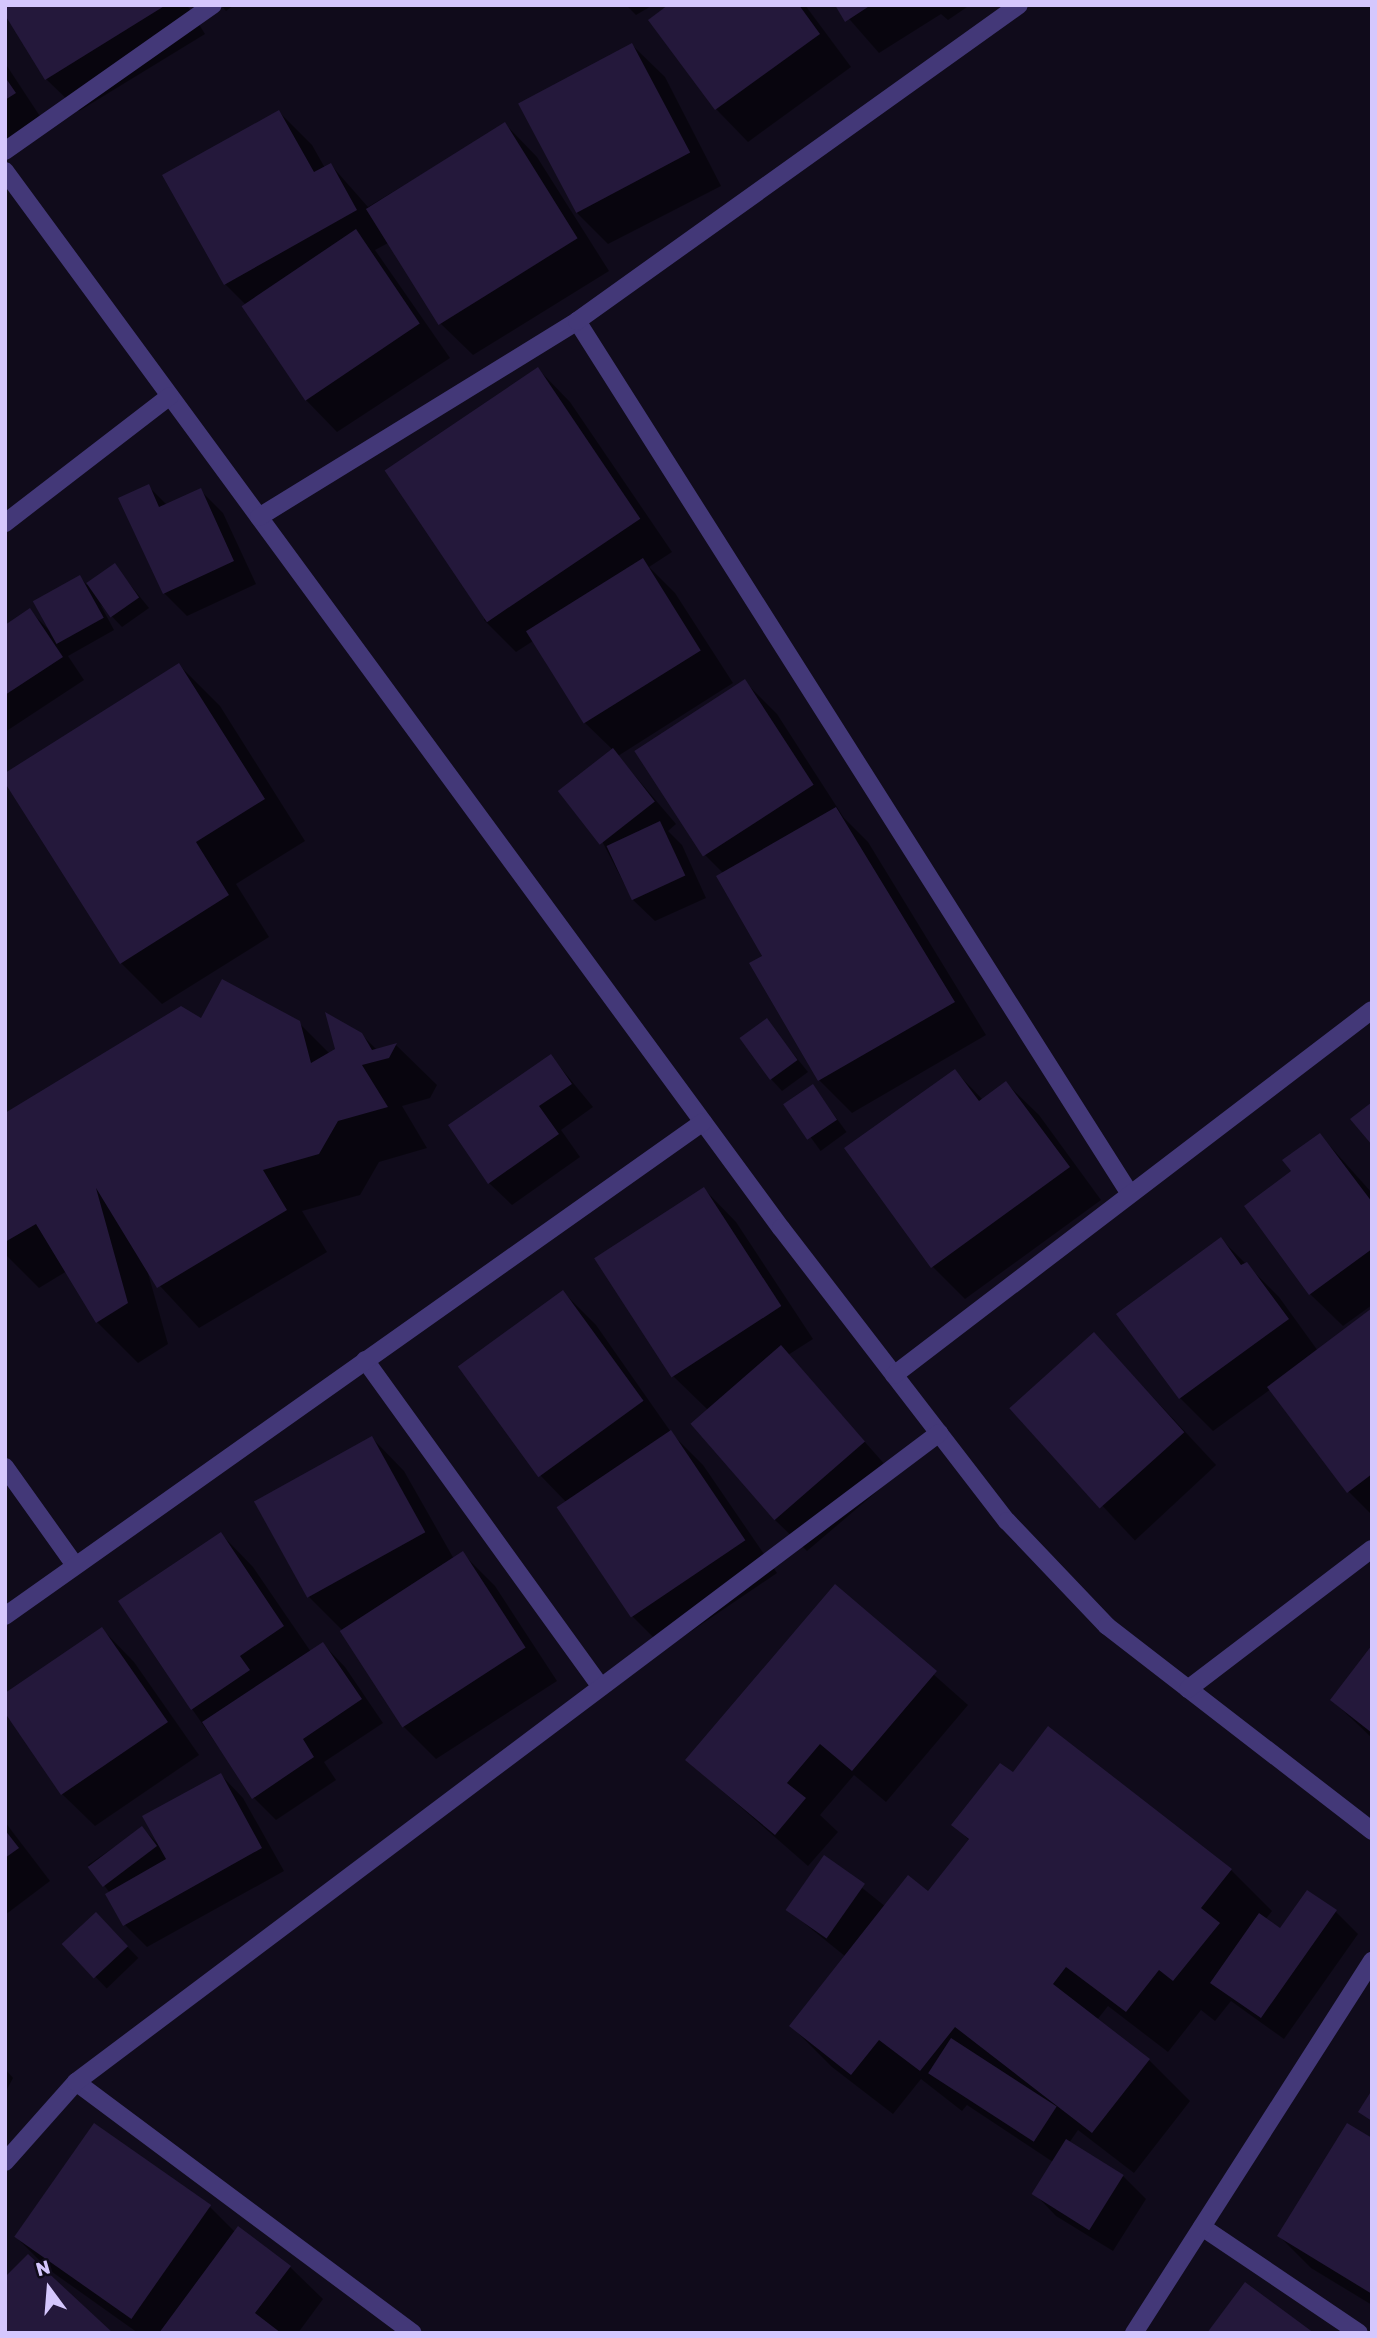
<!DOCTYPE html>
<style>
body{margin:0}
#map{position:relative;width:1377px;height:2338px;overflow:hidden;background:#100b1b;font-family:Rubik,sans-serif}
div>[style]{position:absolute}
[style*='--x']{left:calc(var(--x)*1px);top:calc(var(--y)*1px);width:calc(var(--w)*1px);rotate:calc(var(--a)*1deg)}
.shadow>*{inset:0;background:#0007;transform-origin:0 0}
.building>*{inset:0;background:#24183b;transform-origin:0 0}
.minor>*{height:18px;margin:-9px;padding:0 9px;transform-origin:9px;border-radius:9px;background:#433878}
span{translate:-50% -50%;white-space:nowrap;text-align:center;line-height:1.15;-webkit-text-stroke:5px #100b1b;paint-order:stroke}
.frame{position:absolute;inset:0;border:7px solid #d5c7fd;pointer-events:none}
.north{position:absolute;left:14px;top:2254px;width:70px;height:70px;-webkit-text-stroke:5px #100b1b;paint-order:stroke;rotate:344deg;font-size:19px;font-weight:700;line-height:28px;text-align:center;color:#d5c7fd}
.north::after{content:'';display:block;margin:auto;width:24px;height:32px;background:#d5c7fd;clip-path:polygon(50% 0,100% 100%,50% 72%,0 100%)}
</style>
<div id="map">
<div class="shadow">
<div style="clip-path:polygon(5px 5px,187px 5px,205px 34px,79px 111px,46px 79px)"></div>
<div style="clip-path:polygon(221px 5px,234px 5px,226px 11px)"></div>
<div style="clip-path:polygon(626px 5px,653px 5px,636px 15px)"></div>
<div style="clip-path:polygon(671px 5px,805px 5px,851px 67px,748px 142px,716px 109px)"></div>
<div style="clip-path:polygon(837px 5px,970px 5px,948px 20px,941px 14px,879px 53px)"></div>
<div style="clip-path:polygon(632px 45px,665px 77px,721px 186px,608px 244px,576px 212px)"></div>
<div style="clip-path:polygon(5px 63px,47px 127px,5px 154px)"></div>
<div style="clip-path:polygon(279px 112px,312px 145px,325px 168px,331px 165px,368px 207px,505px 124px,537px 157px,609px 271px,473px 355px,440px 323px,390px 242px,375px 250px,450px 358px,337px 432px,305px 399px,245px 304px,225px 284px)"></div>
<div style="clip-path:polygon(538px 369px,570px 402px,672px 552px,649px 567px,675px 593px,733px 683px,618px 756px,676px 824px,668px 831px,682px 845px,706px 898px,655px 921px,632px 899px,603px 843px,613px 750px,585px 723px,533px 641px,516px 652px,484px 620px)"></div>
<div style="clip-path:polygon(148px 486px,167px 505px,200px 490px,223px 513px,256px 584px,187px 616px,164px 593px)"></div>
<div style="clip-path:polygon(115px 566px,149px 608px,122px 627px,100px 604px,114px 630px,68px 656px,84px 680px,5px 732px,5px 627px,30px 611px,51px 632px,80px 577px,87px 585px)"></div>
<div style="clip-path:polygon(179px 665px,220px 706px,305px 841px,236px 884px,269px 937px,162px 1004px,121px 963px)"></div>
<div style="clip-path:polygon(745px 682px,777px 714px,844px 818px,868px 842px,986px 1035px,852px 1113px,819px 1080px,724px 874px,704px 854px)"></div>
<div style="clip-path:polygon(201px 1020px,299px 1023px,330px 1054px,361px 1034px,377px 1050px,396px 1045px,437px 1085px,430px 1098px,402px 1106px,427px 1148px,379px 1162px,360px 1195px,302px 1211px,327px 1252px,199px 1328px,148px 1273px,168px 1344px,138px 1363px,97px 1322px,67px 1271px,39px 1288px,5px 1254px,5px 1115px)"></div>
<div style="clip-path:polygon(766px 1020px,808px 1072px,782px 1091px,771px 1079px)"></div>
<div style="clip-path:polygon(551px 1056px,593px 1107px,561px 1130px,580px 1157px,512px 1205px,489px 1183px)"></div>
<div style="clip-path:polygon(955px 1071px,983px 1100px,1006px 1083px,1039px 1115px,1101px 1200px,965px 1299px,932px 1266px)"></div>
<div style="left:813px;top:1086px;width:57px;height:32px;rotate:54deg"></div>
<div style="clip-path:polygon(1320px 1135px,1372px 1193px,1372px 1305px,1343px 1326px,1310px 1294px,1294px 1172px)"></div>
<div style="clip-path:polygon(704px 1189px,736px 1222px,813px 1339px,788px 1355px,895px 1476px,807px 1551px,774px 1519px,708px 1410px,673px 1376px)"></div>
<div style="clip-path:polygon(1221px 1239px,1279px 1297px,1318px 1351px,1372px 1310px,1372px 1515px,1349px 1492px,1271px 1389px,1213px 1431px,1180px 1398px)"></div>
<div style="clip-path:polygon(563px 1292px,596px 1325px,673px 1435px,703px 1465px,777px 1573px,665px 1649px,633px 1617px,567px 1503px,540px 1475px)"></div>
<div style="left:1094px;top:1334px;width:179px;height:111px;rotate:47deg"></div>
<div style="clip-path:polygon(372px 1438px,404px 1471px,454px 1559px,462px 1553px,495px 1586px,557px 1681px,436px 1759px,403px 1726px,342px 1630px,309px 1597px,256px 1502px)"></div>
<div style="clip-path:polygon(221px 1534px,253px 1567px,311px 1652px,323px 1644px,345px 1667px,383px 1723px,324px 1762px,336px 1780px,276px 1820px,254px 1798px,192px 1709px)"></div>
<div style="clip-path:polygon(835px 1587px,968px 1705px,886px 1802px,854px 1775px,820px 1815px,838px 1832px,808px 1866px,687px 1760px)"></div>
<div style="clip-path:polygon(102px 1629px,134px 1662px,199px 1755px,95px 1826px,62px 1794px)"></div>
<div style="clip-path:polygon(1372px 1648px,1372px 1738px,1332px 1700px)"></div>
<div style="clip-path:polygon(1049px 1728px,1231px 1870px,1272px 1911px,1265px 1920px,1280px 1930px,1336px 1912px,1358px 1934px,1284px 2039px,1231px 2001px,1215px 2021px,1201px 2010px,1168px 2052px,1108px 2006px,1097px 2020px,1149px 2060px,1190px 2101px,1134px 2173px,1078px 2130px,1069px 2143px,1123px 2176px,1146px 2199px,1113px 2251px,1056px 2216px,1034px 2193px,1053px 2162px,967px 2105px,962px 2111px,921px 2079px,893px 2114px,832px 2067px,791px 2026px,846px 1957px,788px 1910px,825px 1858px,886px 1907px,928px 1893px,970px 1841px,954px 1825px,1013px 1774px)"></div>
<div style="clip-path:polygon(221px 1775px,243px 1798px,284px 1871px,147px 1947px,125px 1925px,110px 1893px,88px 1865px,142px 1828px,159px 1845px)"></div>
<div style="clip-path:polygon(5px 1822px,50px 1881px,5px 1915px)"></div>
<div style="left:96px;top:1914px;width:61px;height:44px;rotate:46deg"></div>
<div style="clip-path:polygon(5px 2069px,13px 2078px,5px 2093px)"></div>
<div style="clip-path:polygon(1372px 2140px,1372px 2305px,1311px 2268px,1279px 2236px)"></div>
<div style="clip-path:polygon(210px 2207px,236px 2233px,290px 2267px,323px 2299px,298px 2333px,138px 2333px,48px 2269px,15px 2236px)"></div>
</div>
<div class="building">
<div style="clip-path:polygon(5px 5px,166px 5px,45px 80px,5px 15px)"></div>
<div style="clip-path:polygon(668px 5px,799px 5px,820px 34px,715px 110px,648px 20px)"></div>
<div style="clip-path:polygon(835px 5px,871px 5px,845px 22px)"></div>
<div style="left:632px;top:43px;width:124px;height:129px;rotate:62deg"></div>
<div style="clip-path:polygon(5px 77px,16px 93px,5px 100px)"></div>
<div style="clip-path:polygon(279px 110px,314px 172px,331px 163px,357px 210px,224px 285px,162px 175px)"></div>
<div style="left:505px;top:122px;width:137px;height:164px;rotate:58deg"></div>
<div style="left:356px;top:229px;width:114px;height:138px;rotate:56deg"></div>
<div style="left:538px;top:367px;width:183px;height:185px;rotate:56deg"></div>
<div style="clip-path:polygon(149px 484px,159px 507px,201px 488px,234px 561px,163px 594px,118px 498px)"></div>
<div style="left:643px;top:558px;width:109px;height:138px;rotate:58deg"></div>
<div style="left:115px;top:563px;width:42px;height:35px;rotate:55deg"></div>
<div style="left:80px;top:575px;width:49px;height:54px;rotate:61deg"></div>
<div style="clip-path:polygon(30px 608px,63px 657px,5px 695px,5px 625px)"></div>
<div style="clip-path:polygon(179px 663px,265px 799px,196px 842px,229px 895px,120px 964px,5px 783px,5px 773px)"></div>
<div style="left:745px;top:679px;width:126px;height:132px;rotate:57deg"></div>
<div style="left:613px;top:748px;width:68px;height:70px;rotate:52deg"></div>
<div style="clip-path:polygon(836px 807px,955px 1002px,818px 1081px,749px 963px,762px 956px,716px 876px)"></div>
<div style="left:660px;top:821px;width:60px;height:59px;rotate:65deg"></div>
<div style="clip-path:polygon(222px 979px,300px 1021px,311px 1063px,335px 1049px,325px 1012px,362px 1033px,372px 1050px,397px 1043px,389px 1058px,362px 1065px,388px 1107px,338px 1121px,319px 1154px,263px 1170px,287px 1210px,157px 1288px,96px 1188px,128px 1303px,96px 1323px,36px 1224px,5px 1242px,5px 1113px,181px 1006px,201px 1018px)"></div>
<div style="left:767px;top:1018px;width:52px;height:34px;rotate:54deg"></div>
<div style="clip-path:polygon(551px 1054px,572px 1084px,539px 1106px,559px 1134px,488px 1184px,448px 1125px)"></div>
<div style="clip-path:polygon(955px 1069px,979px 1101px,1006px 1081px,1070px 1167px,931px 1268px,844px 1148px)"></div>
<div style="left:813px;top:1084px;width:43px;height:36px;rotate:56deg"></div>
<div style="clip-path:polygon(1372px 1102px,1372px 1145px,1350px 1119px)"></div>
<div style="clip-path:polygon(1320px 1133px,1372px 1202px,1372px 1249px,1309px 1295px,1244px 1206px,1291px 1171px,1282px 1160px)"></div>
<div style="left:704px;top:1187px;width:142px;height:131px;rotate:57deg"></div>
<div style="clip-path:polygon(1221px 1237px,1241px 1265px,1247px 1262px,1289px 1319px,1179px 1399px,1116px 1314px)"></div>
<div style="left:563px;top:1290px;width:137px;height:130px;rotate:54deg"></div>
<div style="clip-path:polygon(1372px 1308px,1372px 1474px,1347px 1493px,1267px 1387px)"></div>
<div style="left:1094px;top:1332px;width:135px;height:114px;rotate:48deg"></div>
<div style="left:781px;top:1345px;width:128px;height:120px;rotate:49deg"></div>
<div style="left:671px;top:1430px;width:133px;height:138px;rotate:56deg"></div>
<div style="left:372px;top:1436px;width:110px;height:135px;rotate:61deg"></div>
<div style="clip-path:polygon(221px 1532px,284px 1626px,240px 1656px,250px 1670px,191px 1710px,118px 1601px)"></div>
<div style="left:463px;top:1551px;width:115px;height:147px;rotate:57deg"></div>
<div style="clip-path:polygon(835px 1584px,937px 1671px,852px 1771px,820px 1744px,787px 1783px,806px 1798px,775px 1835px,685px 1760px)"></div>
<div style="clip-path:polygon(102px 1627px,168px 1722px,61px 1795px,5px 1713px,5px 1693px)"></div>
<div style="clip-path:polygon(323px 1642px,362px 1699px,303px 1739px,314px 1757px,252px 1799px,202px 1722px)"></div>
<div style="clip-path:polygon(1372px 1645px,1372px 1733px,1330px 1700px)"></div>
<div style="clip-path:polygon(1048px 1726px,1232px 1869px,1201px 1908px,1220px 1923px,1173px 1981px,1159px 1970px,1126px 2012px,1066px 1967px,1053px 1984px,1150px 2059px,1092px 2133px,955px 2027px,920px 2071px,879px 2040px,851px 2075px,789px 2026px,908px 1875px,928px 1891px,969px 1839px,951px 1825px,1000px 1763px,1013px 1772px)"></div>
<div style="clip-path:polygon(221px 1773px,262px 1848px,123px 1926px,105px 1894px,166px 1859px,142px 1816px)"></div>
<div style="left:142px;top:1826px;width:25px;height:68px;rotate:53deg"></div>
<div style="clip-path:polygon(5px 1830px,19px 1848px,5px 1858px)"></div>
<div style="left:824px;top:1855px;width:50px;height:67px;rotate:35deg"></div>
<div style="clip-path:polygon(1307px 1890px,1337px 1910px,1261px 2018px,1210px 1983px,1259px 1913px,1280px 1928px)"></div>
<div style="left:96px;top:1912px;width:47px;height:47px;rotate:47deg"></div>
<div style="left:951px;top:2038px;width:126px;height:42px;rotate:33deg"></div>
<div style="clip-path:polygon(1372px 2090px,1372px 2121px,1358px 2112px)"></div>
<div style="left:94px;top:2123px;width:143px;height:139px;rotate:35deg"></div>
<div style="clip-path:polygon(1347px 2123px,1372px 2138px,1372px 2294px,1277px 2236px)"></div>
<div style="left:1066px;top:2139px;width:68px;height:65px;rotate:32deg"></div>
<div style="clip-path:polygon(238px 2226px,291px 2266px,255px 2313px,281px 2333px,159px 2333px)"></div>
<div style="clip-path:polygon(28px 2254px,113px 2333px,5px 2333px,5px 2277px)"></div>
<div style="clip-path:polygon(1245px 2282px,1314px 2333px,1207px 2333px)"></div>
</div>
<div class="minor">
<div style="--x:5;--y:151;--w:254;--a:-35.1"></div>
<div style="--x:5;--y:171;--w:1311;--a:53.72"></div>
<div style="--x:781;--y:1228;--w:370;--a:52.4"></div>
<div style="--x:1007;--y:1521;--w:145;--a:46.4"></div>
<div style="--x:1107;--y:1626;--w:335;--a:37.7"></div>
<div style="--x:577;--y:321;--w:1033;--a:57.65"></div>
<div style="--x:259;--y:517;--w:374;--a:-31.6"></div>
<div style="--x:577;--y:321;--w:543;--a:-35.56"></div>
<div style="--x:5;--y:523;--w:208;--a:-37.6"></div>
<div style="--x:365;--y:1360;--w:403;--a:54.2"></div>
<div style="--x:894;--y:1375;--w:601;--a:-37.37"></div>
<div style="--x:5;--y:1467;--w:120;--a:54.5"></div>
<div style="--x:5;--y:1616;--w:855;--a:-35.29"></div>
<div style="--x:1188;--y:1689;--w:231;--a:-37.3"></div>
<div style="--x:76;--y:2082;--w:420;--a:36.7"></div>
<div style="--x:5;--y:2162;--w:107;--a:-48.4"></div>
<div style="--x:76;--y:2082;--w:1080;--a:-36.94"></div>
<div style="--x:1202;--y:2227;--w:189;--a:34"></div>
<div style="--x:1134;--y:2333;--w:442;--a:-57.4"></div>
</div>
<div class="frame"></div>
<div class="north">N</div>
</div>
